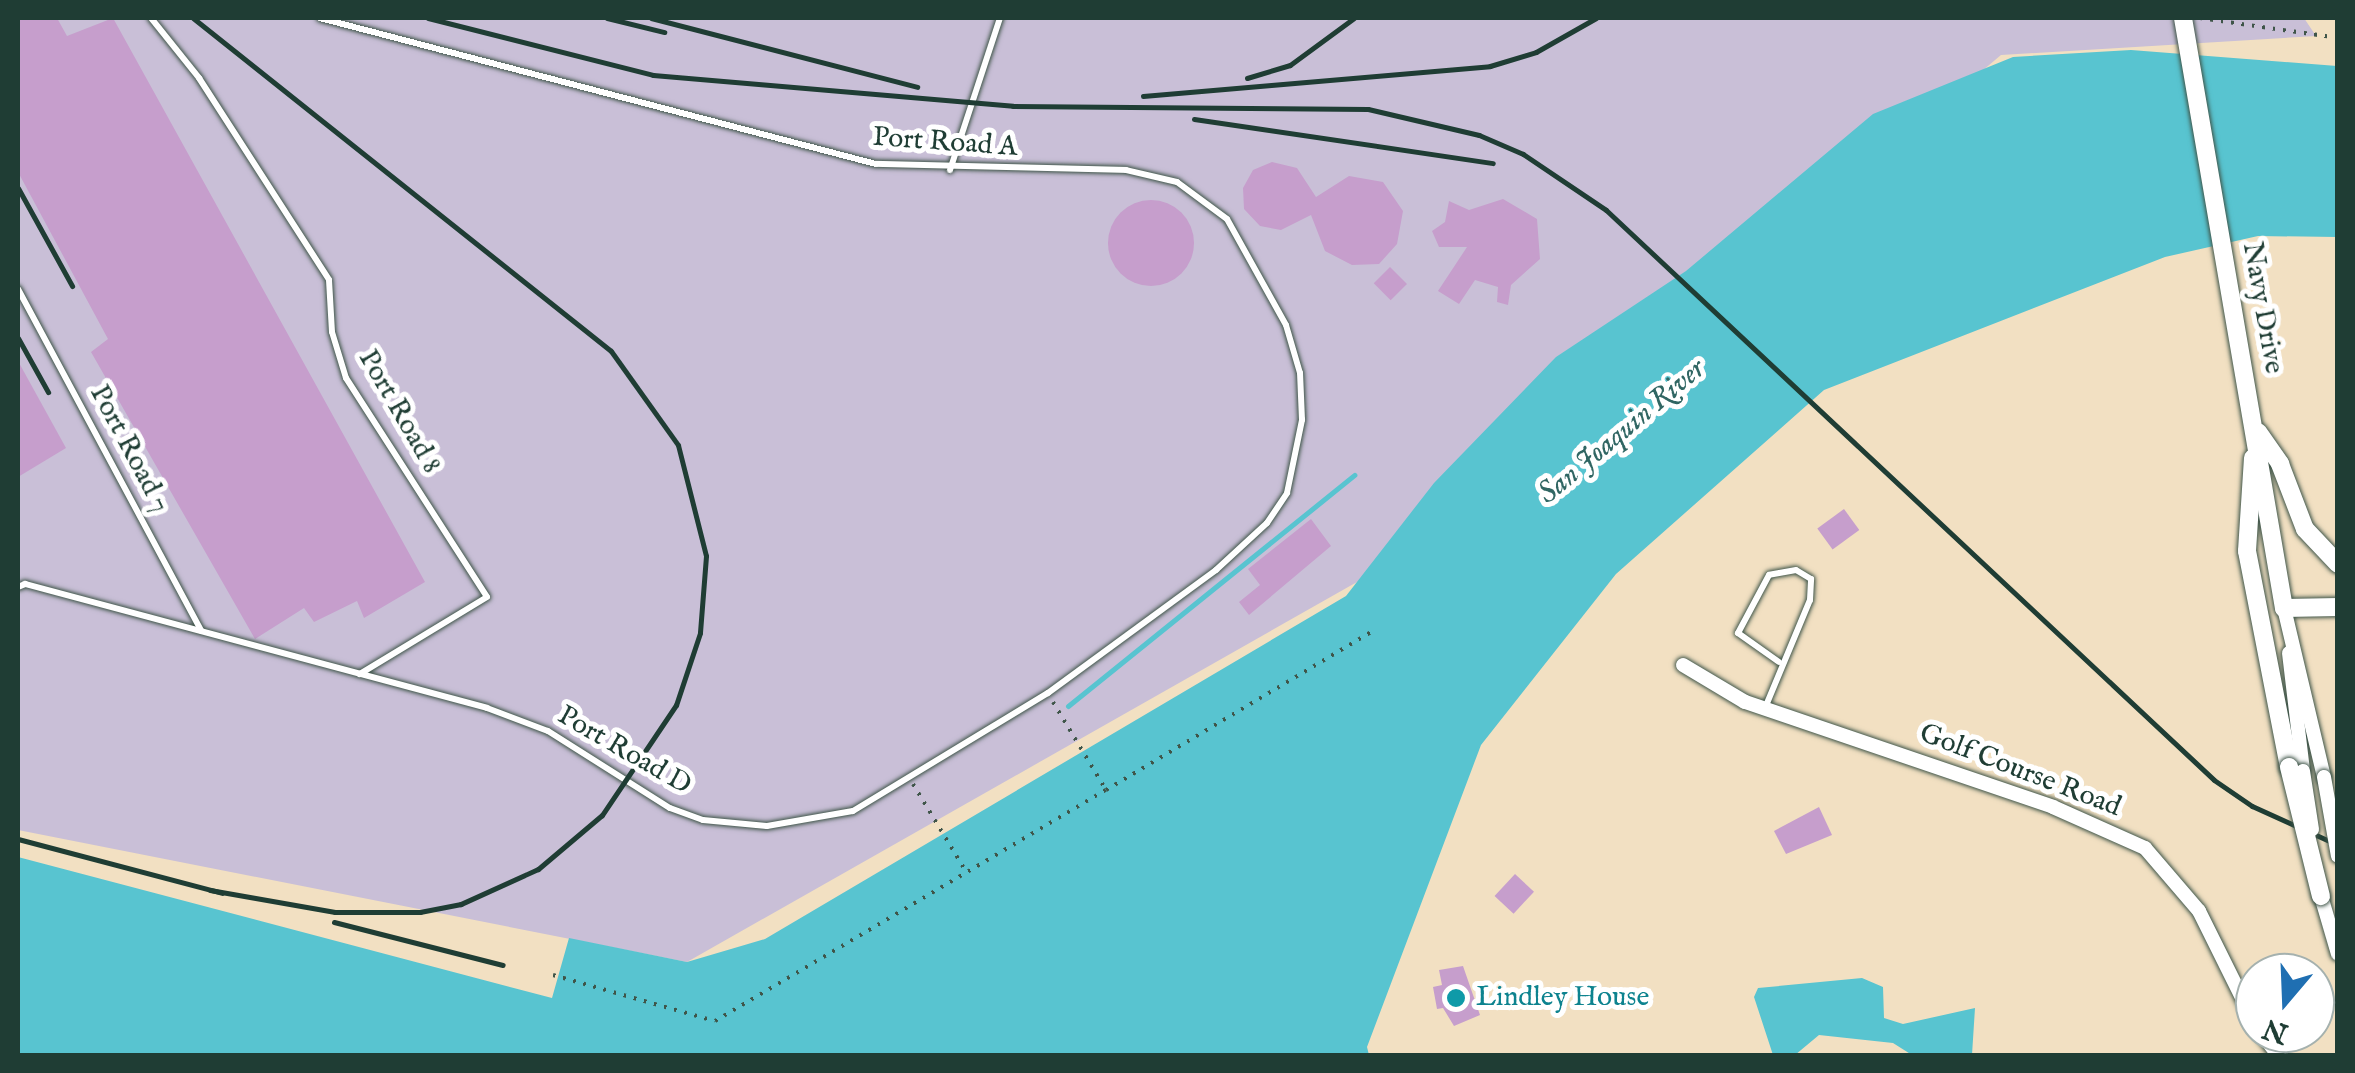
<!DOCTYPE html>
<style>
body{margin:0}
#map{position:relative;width:2355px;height:1073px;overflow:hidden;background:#f2e0c2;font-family:"IM FELL English",serif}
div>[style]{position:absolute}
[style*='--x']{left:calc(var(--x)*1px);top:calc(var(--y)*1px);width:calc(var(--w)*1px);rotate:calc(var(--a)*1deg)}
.industrial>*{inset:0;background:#c9bfd7}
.water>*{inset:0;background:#58c4d0}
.stream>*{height:5px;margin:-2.5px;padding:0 2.5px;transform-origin:2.5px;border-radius:2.5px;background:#58c4d0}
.building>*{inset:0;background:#c69ecc;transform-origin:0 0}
.round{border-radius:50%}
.path>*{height:4px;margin-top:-2px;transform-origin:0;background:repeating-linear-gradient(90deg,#3f5549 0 2.5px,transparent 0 10.5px)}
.roads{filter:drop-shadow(0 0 2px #3f5549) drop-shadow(0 0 2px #3f5549)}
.service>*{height:6px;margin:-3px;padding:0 3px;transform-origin:3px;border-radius:3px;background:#fff}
.minor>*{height:14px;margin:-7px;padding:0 7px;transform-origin:7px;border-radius:7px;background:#fff}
.tertiary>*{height:18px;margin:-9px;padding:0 9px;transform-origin:9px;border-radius:9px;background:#fff}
.rail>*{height:5px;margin:-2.5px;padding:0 2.5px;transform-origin:2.5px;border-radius:2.5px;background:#1f3d34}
.bridges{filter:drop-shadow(0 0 2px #3f5549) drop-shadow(0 0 2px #3f5549)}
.minor-bridge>*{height:14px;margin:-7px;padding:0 7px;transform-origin:7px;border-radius:7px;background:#fff}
.tertiary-bridge>*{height:18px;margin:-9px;padding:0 9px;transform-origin:9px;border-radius:9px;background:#fff}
.dots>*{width:28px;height:28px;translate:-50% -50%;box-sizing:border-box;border:5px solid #fff;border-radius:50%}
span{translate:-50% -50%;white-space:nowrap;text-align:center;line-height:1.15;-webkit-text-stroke:10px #fff;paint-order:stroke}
.street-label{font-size:28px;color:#1f3d34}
.culture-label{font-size:28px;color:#0d838f}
.left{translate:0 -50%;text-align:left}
.water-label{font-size:30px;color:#306663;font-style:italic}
.frame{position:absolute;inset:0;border:20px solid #1f3d34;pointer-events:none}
.north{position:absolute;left:2235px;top:953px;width:100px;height:100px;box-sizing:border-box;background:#fff;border:2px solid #a5b1ae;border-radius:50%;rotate:199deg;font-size:28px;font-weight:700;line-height:40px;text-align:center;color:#1f3d34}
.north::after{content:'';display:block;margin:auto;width:35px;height:45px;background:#1f6fb2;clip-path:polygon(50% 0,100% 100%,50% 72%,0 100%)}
</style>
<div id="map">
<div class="industrial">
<div style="clip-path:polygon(18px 18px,2304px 18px,2316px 36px,2001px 55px,1610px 384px,1357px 582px,687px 962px,18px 830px)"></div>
</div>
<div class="water">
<div style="clip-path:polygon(2131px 50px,2337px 66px,2337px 237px,2258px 236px,2165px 257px,1824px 390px,1616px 574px,1481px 745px,1367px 1047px,1369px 1055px,18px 1055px,18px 857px,552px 998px,569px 938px,687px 962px,765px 939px,1346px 596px,1434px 483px,1556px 357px,1686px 271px,1873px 114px,2013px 57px)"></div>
<div style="clip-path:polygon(1862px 978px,1883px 987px,1884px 1018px,1903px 1024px,1975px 1008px,1972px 1055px,1912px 1055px,1893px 1043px,1819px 1035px,1795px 1055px,1773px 1055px,1754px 997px,1758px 988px)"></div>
</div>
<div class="stream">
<div style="--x:1068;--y:706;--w:368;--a:-38.9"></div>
</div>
<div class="building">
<div style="clip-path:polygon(18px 18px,57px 18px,67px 36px,113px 18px,425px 582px,364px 618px,357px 601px,314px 622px,304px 608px,255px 639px,91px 352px,108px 339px,18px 172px)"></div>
<div style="clip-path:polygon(1272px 162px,1297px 168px,1316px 197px,1349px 176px,1383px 182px,1403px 211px,1397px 244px,1379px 264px,1352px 265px,1325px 251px,1311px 215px,1281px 230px,1260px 226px,1244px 209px,1243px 188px,1253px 170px)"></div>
<div style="clip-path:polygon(1503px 199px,1537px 219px,1540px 259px,1511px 285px,1508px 305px,1497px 302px,1498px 287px,1475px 280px,1459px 304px,1438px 291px,1467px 247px,1439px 247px,1432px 231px,1445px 222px,1449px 201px,1469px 210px)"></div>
<div class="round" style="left:1108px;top:200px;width:86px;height:86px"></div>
<div style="left:1390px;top:267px;width:24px;height:23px;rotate:45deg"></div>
<div style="clip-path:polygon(18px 361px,66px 448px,18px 477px)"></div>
<div style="left:1844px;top:509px;width:26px;height:33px;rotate:54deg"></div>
<div style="clip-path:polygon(1311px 519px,1331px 546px,1249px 615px,1239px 602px,1260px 585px,1248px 569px)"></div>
<div style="clip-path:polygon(1819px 807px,1832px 835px,1786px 854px,1774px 831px)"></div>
<div style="left:1515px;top:874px;width:26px;height:30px;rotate:43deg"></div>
<div style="clip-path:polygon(1463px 966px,1480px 1015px,1454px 1026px,1443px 1008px,1437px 1009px,1433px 987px,1442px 985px,1439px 970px)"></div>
</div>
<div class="path">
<div style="--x:2200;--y:18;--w:139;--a:8.2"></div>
<div style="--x:1053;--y:702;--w:103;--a:58.9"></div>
<div style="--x:1106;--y:790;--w:312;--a:-30.8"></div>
<div style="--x:913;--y:784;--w:104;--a:58.8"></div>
<div style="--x:553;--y:975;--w:168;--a:15.9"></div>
<div style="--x:715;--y:1021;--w:454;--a:-30.6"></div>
</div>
<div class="roads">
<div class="service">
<div style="--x:151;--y:18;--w:77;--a:51.3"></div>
<div style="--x:199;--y:78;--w:240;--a:57.2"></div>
<div style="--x:329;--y:280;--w:52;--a:86.7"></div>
<div style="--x:332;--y:332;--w:48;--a:73.1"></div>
<div style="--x:346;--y:378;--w:260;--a:57.2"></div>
<div style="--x:487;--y:597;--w:149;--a:148.8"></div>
<div style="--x:950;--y:170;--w:160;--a:-71.8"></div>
<div style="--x:18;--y:289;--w:388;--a:61.8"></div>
<div style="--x:18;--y:587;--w:8;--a:-23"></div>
<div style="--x:25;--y:584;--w:478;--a:15"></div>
<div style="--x:487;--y:708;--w:65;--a:20.7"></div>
<div style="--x:548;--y:731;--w:144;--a:32.3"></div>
<div style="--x:670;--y:808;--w:35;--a:20"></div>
<div style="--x:703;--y:820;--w:64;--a:5.4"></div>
<div style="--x:767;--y:826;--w:87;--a:-9.9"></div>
<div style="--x:853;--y:811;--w:228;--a:-31.2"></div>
<div style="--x:1048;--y:693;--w:208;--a:-36.2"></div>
<div style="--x:1216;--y:570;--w:69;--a:-42.7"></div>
<div style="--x:1267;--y:523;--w:36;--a:-56"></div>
<div style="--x:1287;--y:493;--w:75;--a:-78.4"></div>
<div style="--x:1302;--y:420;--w:47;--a:-92.4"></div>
<div style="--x:1300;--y:373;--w:50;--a:-106.3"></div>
<div style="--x:1286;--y:325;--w:121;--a:-119.1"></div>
<div style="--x:1227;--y:219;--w:62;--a:-143.5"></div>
<div style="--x:1177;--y:182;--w:52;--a:-166.8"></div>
<div style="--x:1126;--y:170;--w:250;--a:-178.6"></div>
<div style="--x:876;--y:164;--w:575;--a:-165.29"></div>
<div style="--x:1765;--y:708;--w:117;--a:-67.4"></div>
<div style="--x:1810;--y:600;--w:21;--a:-87"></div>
<div style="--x:1811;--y:579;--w:17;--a:-149"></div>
<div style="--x:1796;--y:570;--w:27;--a:170"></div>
<div style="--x:1769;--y:575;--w:66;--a:118.1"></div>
<div style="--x:1738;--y:633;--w:50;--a:35.3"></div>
</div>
<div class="minor">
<div style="--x:2284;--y:608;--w:174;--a:76.7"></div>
<div style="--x:2289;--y:653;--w:119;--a:83.2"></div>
<div style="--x:1683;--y:665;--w:72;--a:30.8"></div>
<div style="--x:1745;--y:702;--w:325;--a:18.8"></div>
<div style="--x:2053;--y:807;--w:101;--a:24"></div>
<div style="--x:2145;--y:848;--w:83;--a:49.4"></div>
<div style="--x:2199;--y:911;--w:126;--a:63.6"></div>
<div style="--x:2321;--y:896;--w:60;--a:73.7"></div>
<div style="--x:2261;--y:1033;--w:29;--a:52"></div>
</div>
<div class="tertiary">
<div style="--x:2183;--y:18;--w:599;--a:80.29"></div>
<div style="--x:2284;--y:608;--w:54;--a:-1.1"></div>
<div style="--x:2258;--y:432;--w:39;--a:55"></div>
<div style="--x:2280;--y:464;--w:70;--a:69"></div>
<div style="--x:2305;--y:529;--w:48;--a:46.7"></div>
<div style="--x:2253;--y:458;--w:93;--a:93.7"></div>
<div style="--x:2247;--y:551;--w:220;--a:79"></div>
</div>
</div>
<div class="rail">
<div style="--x:193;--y:18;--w:534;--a:38.54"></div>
<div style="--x:611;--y:351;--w:115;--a:54.5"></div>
<div style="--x:678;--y:445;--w:114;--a:75.8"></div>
<div style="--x:706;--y:556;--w:77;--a:94.5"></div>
<div style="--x:700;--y:633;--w:76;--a:108.4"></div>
<div style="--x:676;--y:705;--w:133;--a:123.9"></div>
<div style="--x:602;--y:815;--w:84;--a:139.8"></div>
<div style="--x:538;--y:869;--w:85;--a:155.6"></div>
<div style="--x:461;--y:904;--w:42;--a:169"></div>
<div style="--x:420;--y:912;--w:85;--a:180"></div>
<div style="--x:335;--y:912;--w:127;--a:-170"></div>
<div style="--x:428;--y:18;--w:232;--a:14.2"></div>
<div style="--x:653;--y:75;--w:361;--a:4.9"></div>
<div style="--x:1013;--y:106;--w:355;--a:0.5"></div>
<div style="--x:1368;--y:109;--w:114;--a:13.2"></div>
<div style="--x:1479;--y:135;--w:48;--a:23.4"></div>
<div style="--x:1523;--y:154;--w:100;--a:34"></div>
<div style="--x:1606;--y:210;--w:833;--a:43.15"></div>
<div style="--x:2214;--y:780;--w:46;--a:34.4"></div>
<div style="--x:2252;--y:806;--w:94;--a:24.4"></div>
<div style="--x:607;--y:18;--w:59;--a:13.8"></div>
<div style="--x:651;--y:18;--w:275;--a:14.5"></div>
<div style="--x:1247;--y:78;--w:45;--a:-16.8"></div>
<div style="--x:1290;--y:65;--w:79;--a:-36.3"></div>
<div style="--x:1143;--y:96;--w:348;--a:-4.9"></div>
<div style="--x:1490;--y:66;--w:48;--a:-16.9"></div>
<div style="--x:1536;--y:52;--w:69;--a:-29.5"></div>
<div style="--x:1194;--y:119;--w:302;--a:8.4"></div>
<div style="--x:18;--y:188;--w:112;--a:61.1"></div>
<div style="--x:18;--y:338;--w:62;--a:60.9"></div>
<div style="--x:18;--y:839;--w:211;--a:14.8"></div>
<div style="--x:334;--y:922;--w:174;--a:14.3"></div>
</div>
<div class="bridges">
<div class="minor-bridge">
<div style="--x:2303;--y:771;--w:59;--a:81.2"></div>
<div style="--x:2324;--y:777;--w:80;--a:80"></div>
</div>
<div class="tertiary-bridge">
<div style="--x:2289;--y:767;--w:133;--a:76.1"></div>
</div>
</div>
<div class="dots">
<div style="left:1456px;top:998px;background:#0f9aa8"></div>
</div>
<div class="street-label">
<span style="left:945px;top:143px;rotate:4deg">Port Road A</span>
<span style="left:2262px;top:308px;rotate:80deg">Navy Drive</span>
<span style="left:399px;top:412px;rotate:60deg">Port Road 8</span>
<span style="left:129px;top:449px;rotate:62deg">Port Road 7</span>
<span style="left:624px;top:751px;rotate:30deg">Port Road D</span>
<span style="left:2020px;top:771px;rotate:21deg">Golf Course Road</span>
</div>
<div class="culture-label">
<span class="left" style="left:1476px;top:998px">Lindley House</span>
</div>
<div class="water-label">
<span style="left:1622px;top:432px;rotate:-40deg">San Joaquin River</span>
</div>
<div class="frame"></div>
<div class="north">N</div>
</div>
